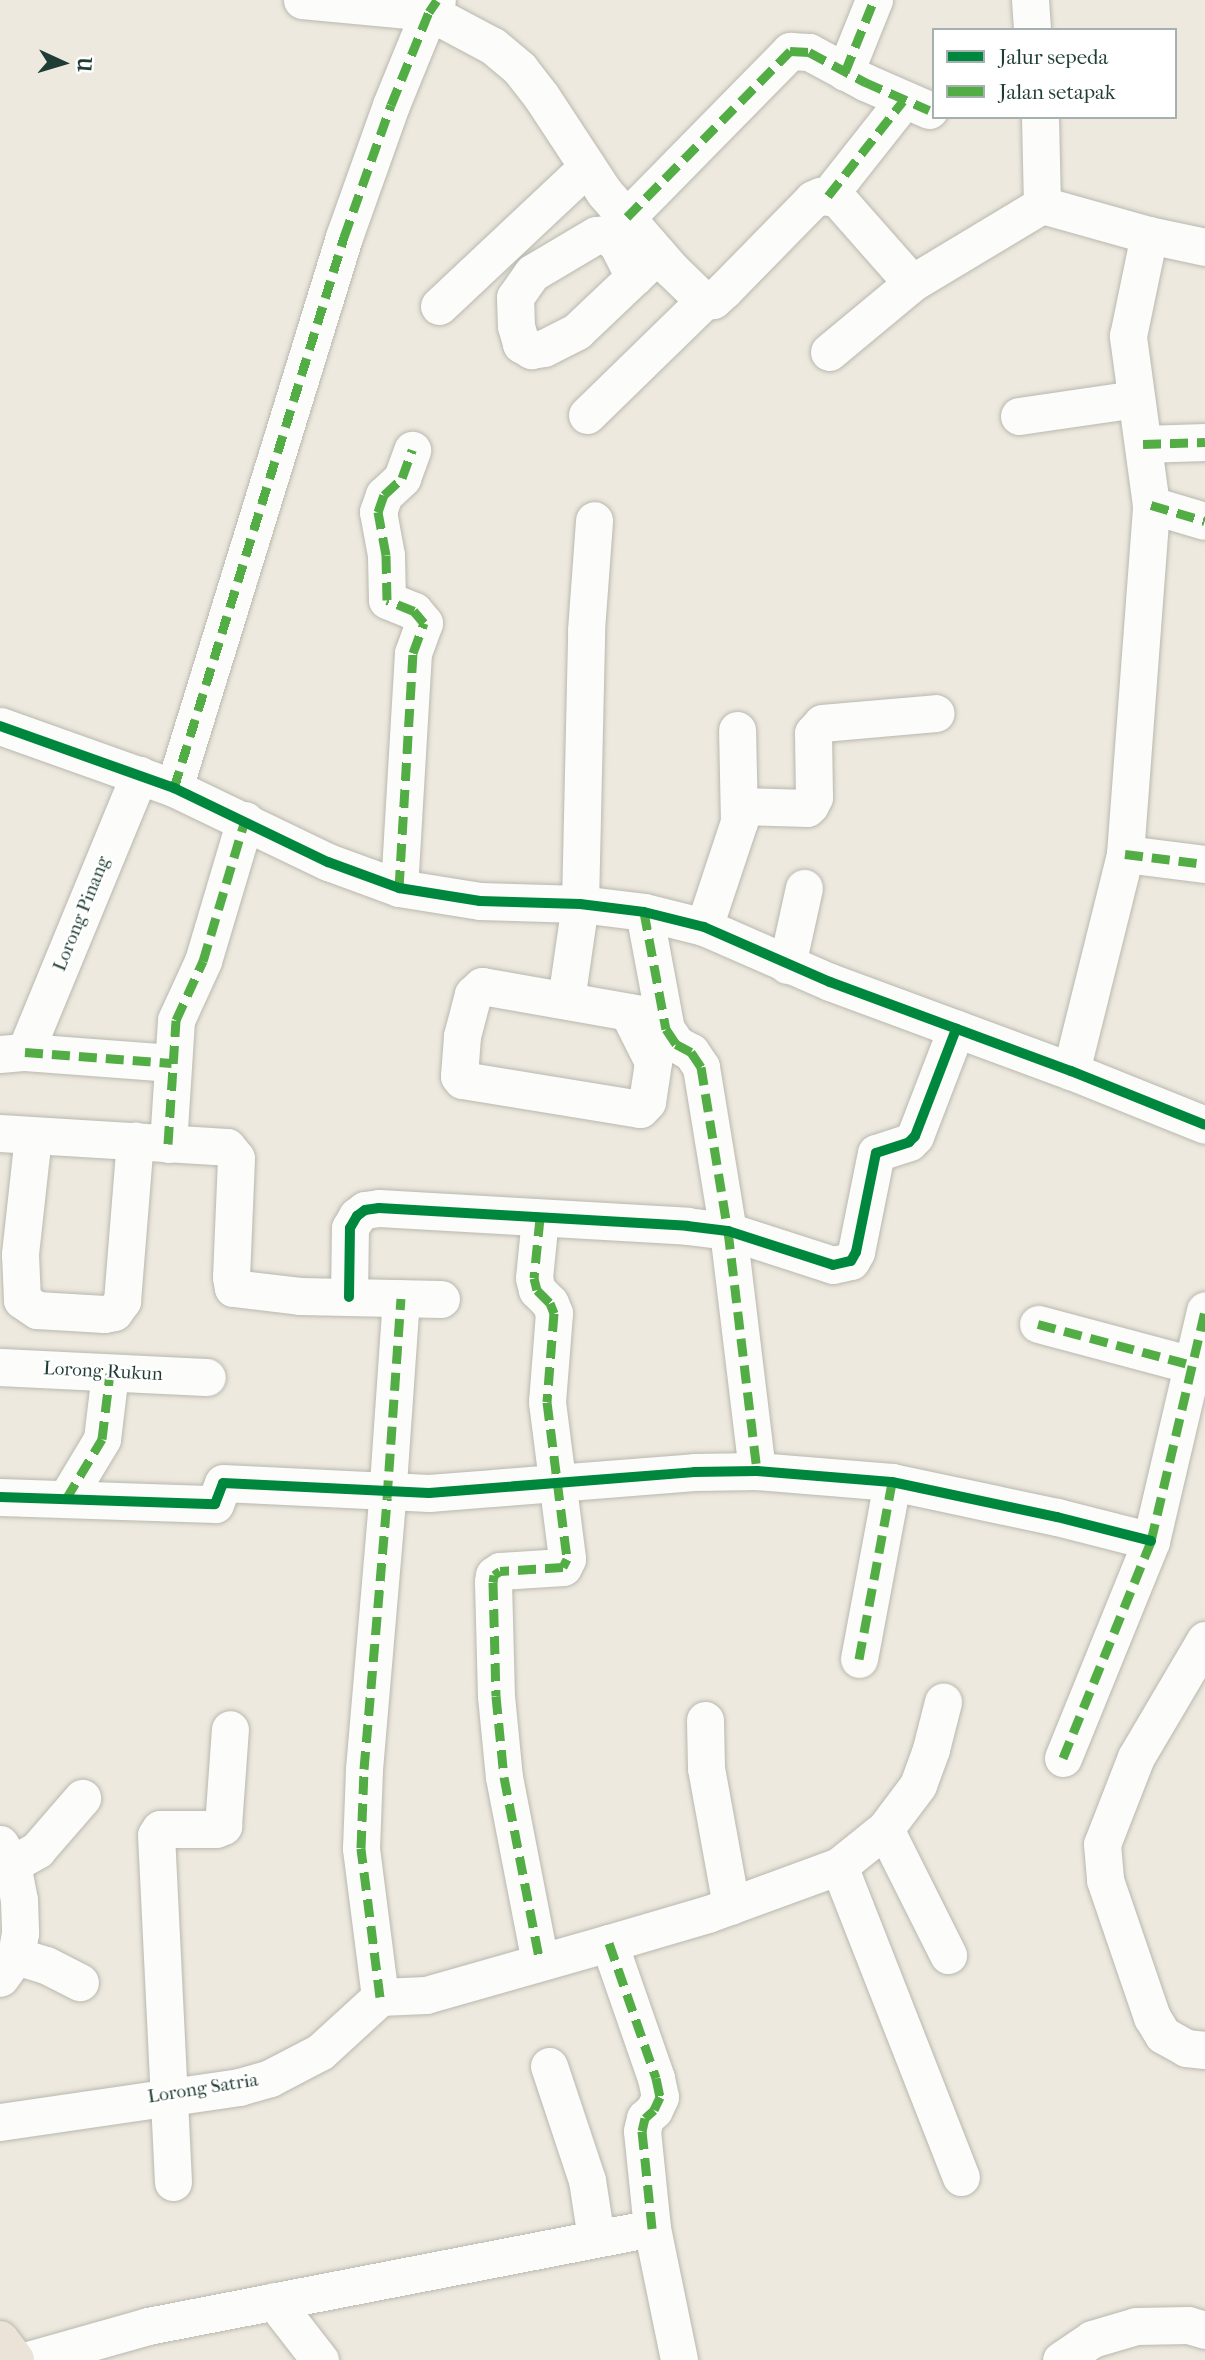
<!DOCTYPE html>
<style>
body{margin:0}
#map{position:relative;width:1205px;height:2360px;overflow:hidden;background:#eee9de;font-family:"IM FELL French Canon",serif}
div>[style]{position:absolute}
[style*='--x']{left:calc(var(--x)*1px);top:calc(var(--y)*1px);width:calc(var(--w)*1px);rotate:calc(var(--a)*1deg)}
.roads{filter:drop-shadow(0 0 2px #b8b8b0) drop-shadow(0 0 2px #b8b8b0)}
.minor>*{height:37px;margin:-18.5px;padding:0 18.5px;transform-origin:18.5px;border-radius:18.5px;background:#fcfcfa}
.highway>*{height:38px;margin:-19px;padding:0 19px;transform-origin:19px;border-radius:19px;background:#ebe3d7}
.quiet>*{height:9px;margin-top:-4.5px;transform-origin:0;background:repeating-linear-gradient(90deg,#52ad45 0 18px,transparent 0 27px)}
.cycleway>*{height:10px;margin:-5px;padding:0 5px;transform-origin:5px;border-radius:5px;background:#00873e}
span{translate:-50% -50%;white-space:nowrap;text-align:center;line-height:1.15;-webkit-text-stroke:5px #fff;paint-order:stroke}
.street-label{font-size:19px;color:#1f3d34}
.legend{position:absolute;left:932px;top:28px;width:245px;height:91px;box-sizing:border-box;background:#fff;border:2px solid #a5b1ae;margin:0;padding:9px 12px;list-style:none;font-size:21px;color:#1f3d34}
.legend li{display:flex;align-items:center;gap:14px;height:35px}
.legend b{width:35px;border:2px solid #a5b1ae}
.north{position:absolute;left:28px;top:28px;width:70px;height:70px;-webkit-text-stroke:5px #fff;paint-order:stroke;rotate:94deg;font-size:19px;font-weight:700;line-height:28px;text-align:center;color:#1f3d34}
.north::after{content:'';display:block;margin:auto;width:24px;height:32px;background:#1f3d34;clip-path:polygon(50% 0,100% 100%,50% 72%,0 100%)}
</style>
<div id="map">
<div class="roads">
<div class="minor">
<div style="--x:302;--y:0;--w:128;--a:5.4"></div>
<div style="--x:429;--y:12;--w:72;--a:28"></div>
<div style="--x:493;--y:46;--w:35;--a:40"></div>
<div style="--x:520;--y:69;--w:34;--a:52"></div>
<div style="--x:541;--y:96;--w:115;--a:56.7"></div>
<div style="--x:604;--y:192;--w:102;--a:49"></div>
<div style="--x:671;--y:269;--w:46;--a:44.1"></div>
<div style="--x:704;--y:301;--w:9;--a:-6"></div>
<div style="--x:713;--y:300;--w:15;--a:-42"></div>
<div style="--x:724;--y:290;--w:127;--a:-45.6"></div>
<div style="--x:813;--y:199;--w:8;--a:-23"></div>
<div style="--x:820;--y:196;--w:17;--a:7"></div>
<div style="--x:837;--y:198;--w:113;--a:48.6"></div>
<div style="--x:1030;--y:0;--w:30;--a:86"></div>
<div style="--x:845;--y:72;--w:78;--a:-68.1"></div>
<div style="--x:1040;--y:117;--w:88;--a:88.7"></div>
<div style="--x:1042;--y:205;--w:111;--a:15.7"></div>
<div style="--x:1149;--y:235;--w:57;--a:12.1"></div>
<div style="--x:828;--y:196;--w:121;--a:-51.7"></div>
<div style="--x:627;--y:217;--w:233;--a:-45.5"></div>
<div style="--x:790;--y:51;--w:19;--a:3"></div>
<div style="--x:809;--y:52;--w:64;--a:28.2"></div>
<div style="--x:865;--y:82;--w:70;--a:23.6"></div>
<div style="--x:634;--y:277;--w:37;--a:-117"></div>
<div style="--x:617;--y:244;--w:15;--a:-138"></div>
<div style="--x:606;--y:234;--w:10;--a:174"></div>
<div style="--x:596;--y:235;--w:74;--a:149.3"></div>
<div style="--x:532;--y:273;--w:29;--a:125"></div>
<div style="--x:515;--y:297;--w:29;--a:88"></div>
<div style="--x:516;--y:326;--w:19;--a:74"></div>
<div style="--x:521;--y:344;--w:12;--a:31"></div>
<div style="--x:531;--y:350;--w:13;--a:-9"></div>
<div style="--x:544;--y:348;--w:37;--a:-27"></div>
<div style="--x:577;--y:331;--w:79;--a:-43.5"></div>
<div style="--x:634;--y:277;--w:33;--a:-44"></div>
<div style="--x:439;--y:306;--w:203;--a:-43.2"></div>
<div style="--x:829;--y:352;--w:108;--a:-39.7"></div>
<div style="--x:912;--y:283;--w:152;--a:-31"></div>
<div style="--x:587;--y:415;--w:163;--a:-44.3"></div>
<div style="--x:1019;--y:416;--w:117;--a:-8.3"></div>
<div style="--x:1143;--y:444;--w:62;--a:-1.8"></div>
<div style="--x:1151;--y:505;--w:56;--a:16.5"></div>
<div style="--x:0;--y:726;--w:185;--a:19.6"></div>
<div style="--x:174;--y:788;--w:171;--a:25.7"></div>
<div style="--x:328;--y:862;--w:76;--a:20.1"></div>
<div style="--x:399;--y:888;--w:82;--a:9.1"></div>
<div style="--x:480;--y:901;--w:100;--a:1.7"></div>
<div style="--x:580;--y:904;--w:64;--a:7.1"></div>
<div style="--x:644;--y:912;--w:62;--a:14"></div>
<div style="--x:704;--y:927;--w:137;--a:23.6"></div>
<div style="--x:830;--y:982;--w:257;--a:20.3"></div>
<div style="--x:1071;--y:1071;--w:144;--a:21.9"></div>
<div style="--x:174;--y:788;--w:577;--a:-72.85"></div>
<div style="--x:344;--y:237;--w:140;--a:-70.4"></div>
<div style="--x:391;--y:105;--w:100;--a:-67.8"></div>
<div style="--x:429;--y:12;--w:14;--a:-56"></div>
<div style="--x:741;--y:806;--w:66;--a:1.7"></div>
<div style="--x:807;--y:808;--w:4;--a:-45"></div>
<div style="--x:810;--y:805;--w:9;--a:-63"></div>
<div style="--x:814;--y:797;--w:64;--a:-90.9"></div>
<div style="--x:813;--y:733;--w:13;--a:-48"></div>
<div style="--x:822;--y:723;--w:114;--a:-5"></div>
<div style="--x:1125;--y:854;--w:81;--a:7.1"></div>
<div style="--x:399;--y:888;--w:235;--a:-86.6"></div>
<div style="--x:413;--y:653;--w:32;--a:-70"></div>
<div style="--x:424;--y:623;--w:16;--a:-130"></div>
<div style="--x:414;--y:611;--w:29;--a:-158"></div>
<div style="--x:387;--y:600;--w:45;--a:-91.3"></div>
<div style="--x:386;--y:555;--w:44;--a:-100.5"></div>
<div style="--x:378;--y:512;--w:18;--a:-71"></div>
<div style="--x:384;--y:495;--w:25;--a:-43"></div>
<div style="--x:402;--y:478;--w:30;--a:-70"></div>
<div style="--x:644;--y:912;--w:119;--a:79.4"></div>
<div style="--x:666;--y:1029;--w:18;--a:56"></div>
<div style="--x:676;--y:1044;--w:17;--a:28"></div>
<div style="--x:691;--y:1052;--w:18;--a:56"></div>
<div style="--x:701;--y:1067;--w:166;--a:80.7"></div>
<div style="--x:728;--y:1231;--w:242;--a:83.1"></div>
<div style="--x:704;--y:927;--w:111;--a:-71.6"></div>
<div style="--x:739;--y:822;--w:92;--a:-91.2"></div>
<div style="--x:787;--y:965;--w:79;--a:-77.6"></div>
<div style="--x:566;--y:1000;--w:97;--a:-81.7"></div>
<div style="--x:580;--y:904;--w:274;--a:-88.7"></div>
<div style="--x:586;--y:630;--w:110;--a:-85.8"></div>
<div style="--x:628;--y:1012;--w:56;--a:63.4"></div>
<div style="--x:653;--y:1062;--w:40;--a:98.5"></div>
<div style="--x:647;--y:1102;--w:10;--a:135"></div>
<div style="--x:640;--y:1109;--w:180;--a:-170.7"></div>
<div style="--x:462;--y:1080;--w:5;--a:-127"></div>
<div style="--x:459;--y:1076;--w:40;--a:-85.7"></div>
<div style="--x:462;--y:1036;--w:43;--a:-75.3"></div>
<div style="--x:473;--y:994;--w:12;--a:-42"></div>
<div style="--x:482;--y:986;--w:173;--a:10"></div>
<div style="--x:25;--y:1052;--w:147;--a:4.3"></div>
<div style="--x:0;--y:1054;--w:25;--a:-5"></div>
<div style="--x:25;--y:1052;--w:300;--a:-67.6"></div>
<div style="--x:1071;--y:1071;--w:224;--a:-76"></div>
<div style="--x:1125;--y:854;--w:350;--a:-85.7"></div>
<div style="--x:1151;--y:505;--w:171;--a:-97.8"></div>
<div style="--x:1128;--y:336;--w:103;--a:-78.3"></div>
<div style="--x:0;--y:1133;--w:227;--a:3.5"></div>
<div style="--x:227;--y:1147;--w:14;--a:51"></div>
<div style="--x:236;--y:1158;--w:119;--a:92.4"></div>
<div style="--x:231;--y:1277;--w:11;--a:80"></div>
<div style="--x:233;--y:1288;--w:67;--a:6.8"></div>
<div style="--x:300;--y:1296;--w:141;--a:1.2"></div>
<div style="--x:33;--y:1136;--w:119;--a:96.3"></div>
<div style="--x:20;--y:1254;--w:46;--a:87.5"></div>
<div style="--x:22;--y:1300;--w:18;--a:34"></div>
<div style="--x:37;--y:1310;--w:67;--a:3.4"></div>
<div style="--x:104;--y:1314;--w:10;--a:-11"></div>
<div style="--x:114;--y:1312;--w:14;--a:-54"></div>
<div style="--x:122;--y:1301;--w:161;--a:-85.4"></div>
<div style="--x:168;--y:1144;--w:124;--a:-86.3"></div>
<div style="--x:176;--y:1020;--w:65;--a:-65.4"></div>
<div style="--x:203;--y:961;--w:147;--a:-73.4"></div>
<div style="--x:540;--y:1218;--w:60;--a:95.7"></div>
<div style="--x:534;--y:1278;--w:12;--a:76"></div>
<div style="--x:537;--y:1290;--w:18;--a:45"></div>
<div style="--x:550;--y:1303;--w:11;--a:68"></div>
<div style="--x:554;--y:1313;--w:89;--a:94.5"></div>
<div style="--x:547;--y:1402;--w:158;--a:82.7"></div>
<div style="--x:567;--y:1559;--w:9;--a:117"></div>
<div style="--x:563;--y:1567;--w:63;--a:176.4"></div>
<div style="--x:500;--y:1571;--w:7;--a:146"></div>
<div style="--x:494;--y:1575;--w:7;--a:98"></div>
<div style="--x:493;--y:1582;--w:114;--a:88.5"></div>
<div style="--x:496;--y:1696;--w:81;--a:84.4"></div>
<div style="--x:504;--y:1777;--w:188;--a:79"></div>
<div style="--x:349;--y:1297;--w:69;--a:-89.2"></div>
<div style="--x:350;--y:1228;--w:14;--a:-60"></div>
<div style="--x:357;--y:1216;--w:10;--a:-37"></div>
<div style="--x:365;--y:1210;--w:14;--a:-8"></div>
<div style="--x:379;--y:1208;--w:309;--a:3.3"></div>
<div style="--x:687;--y:1226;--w:41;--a:7"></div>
<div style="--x:728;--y:1231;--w:110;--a:17.9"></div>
<div style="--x:833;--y:1265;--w:18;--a:-13"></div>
<div style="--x:851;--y:1261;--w:10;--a:-61"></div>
<div style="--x:856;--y:1252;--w:101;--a:-78.6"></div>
<div style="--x:876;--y:1153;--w:35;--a:-18"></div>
<div style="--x:909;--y:1142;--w:8;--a:-45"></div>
<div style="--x:915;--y:1136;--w:115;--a:-69"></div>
<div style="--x:1038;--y:1324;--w:159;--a:14.9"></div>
<div style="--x:0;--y:1367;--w:207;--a:2.8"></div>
<div style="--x:0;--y:1497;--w:215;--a:1.9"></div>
<div style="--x:215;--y:1504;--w:22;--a:-69"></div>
<div style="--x:223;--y:1483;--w:206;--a:2.8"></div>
<div style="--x:429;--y:1493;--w:266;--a:-4.5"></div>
<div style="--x:694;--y:1472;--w:63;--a:-0.9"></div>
<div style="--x:757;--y:1471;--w:135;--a:4.7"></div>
<div style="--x:892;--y:1482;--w:169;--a:12"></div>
<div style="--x:1057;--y:1517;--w:97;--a:14.3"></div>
<div style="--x:66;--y:1499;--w:70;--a:-59"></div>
<div style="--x:102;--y:1439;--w:66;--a:-83.1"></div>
<div style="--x:1205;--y:1640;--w:136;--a:120.5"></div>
<div style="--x:1136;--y:1757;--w:93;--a:111.3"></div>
<div style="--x:1102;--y:1844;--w:36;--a:85"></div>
<div style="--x:1105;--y:1880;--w:145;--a:71.1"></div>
<div style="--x:1152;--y:2017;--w:21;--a:59"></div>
<div style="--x:1163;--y:2035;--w:26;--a:29"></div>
<div style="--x:1186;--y:2048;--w:19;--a:6"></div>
<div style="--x:859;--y:1659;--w:180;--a:-79.4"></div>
<div style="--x:705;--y:1720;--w:48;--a:88.8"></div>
<div style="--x:706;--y:1768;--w:140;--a:79.7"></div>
<div style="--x:1063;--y:1758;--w:234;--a:-67.9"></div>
<div style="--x:1151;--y:1541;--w:237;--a:-76.8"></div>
<div style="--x:885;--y:1829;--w:141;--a:63.4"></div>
<div style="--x:0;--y:1844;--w:23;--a:59"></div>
<div style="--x:12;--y:1864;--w:37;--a:79"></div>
<div style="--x:19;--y:1900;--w:33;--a:88"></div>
<div style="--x:20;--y:1933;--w:23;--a:100"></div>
<div style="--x:16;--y:1956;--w:27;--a:126"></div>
<div style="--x:12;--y:1864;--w:29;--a:-29"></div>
<div style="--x:37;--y:1850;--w:69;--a:-49.1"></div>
<div style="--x:839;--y:1866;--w:334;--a:68.6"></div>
<div style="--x:609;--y:1943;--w:143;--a:70.8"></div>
<div style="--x:656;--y:2078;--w:19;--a:78"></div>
<div style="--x:660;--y:2097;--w:14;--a:115"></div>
<div style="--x:654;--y:2110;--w:12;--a:138"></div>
<div style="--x:645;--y:2118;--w:13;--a:103"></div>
<div style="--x:642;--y:2131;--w:98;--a:84.1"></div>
<div style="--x:16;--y:1956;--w:31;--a:17"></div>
<div style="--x:46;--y:1965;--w:38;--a:27"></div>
<div style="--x:380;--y:1997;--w:150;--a:-97.3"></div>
<div style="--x:361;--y:1848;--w:79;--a:-87.8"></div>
<div style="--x:364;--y:1769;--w:272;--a:-85.1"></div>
<div style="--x:387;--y:1498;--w:200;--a:-86"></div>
<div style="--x:380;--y:1997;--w:46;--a:-2.5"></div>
<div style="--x:426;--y:1995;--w:190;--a:-15.9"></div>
<div style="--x:609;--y:1943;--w:103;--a:-16.3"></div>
<div style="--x:708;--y:1914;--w:140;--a:-20.1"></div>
<div style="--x:839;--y:1866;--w:59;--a:-38.8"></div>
<div style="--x:885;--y:1829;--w:55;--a:-53.1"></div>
<div style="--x:918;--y:1785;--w:38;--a:-70"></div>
<div style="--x:931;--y:1749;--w:49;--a:-75.7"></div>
<div style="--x:549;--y:2066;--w:120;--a:71.6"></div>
<div style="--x:587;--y:2180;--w:59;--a:81.2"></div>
<div style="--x:0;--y:2122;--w:242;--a:-8.3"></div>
<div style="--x:239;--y:2087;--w:32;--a:-16"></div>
<div style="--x:270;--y:2078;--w:56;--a:-27.5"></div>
<div style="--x:320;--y:2052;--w:81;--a:-42.5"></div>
<div style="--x:173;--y:2182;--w:347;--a:-92.8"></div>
<div style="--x:156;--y:1835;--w:7;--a:-56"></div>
<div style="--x:160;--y:1829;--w:56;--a:0"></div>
<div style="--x:216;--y:1829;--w:8;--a:-23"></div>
<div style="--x:223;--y:1826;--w:97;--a:-85.9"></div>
<div style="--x:274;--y:2301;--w:75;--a:52.1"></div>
<div style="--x:28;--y:2360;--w:125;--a:-15.8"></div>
<div style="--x:148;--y:2326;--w:513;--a:-11"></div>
<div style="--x:652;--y:2228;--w:135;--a:78.4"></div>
<div style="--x:1061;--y:2360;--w:37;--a:-34"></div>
<div style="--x:1092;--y:2339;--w:46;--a:-16.5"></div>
<div style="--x:1136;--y:2326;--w:52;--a:-1.1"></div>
<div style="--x:1188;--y:2325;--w:18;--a:16"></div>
</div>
<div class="highway">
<div style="--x:0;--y:2340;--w:25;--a:53"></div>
</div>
</div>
<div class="quiet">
<div style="--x:845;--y:72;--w:78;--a:-68.1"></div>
<div style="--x:828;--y:196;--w:121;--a:-51.7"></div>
<div style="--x:627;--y:217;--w:233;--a:-45.5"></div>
<div style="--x:790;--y:51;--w:19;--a:3"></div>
<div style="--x:809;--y:52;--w:64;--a:28.2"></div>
<div style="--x:865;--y:82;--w:70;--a:23.6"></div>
<div style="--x:1143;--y:444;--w:62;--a:-1.8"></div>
<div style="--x:1151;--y:505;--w:56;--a:16.5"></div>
<div style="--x:174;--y:788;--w:577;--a:-72.85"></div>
<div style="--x:344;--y:237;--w:140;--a:-70.4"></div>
<div style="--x:391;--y:105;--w:100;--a:-67.8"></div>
<div style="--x:429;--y:12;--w:14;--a:-56"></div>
<div style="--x:1125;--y:854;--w:81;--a:7.1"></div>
<div style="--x:399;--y:888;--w:235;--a:-86.6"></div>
<div style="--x:413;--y:653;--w:32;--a:-70"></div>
<div style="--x:424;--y:623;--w:16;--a:-130"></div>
<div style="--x:414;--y:611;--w:29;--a:-158"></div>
<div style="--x:387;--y:600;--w:45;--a:-91.3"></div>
<div style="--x:386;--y:555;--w:44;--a:-100.5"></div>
<div style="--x:378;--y:512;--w:18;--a:-71"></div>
<div style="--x:384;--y:495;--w:25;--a:-43"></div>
<div style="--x:402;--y:478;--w:30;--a:-70"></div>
<div style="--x:644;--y:912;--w:119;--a:79.4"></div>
<div style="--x:666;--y:1029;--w:18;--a:56"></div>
<div style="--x:676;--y:1044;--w:17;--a:28"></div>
<div style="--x:691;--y:1052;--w:18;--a:56"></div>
<div style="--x:701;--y:1067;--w:166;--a:80.7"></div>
<div style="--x:728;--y:1231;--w:242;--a:83.1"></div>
<div style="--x:25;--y:1052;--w:147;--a:4.3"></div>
<div style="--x:168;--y:1144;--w:124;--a:-86.3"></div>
<div style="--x:176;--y:1020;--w:65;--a:-65.4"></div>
<div style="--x:203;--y:961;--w:147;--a:-73.4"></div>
<div style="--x:540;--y:1218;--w:60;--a:95.7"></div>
<div style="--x:534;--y:1278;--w:12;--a:76"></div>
<div style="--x:537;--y:1290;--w:18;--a:45"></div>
<div style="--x:550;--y:1303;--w:11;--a:68"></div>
<div style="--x:554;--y:1313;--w:89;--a:94.5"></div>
<div style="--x:547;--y:1402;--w:158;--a:82.7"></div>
<div style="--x:567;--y:1559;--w:9;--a:117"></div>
<div style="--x:563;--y:1567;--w:63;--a:176.4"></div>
<div style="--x:500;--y:1571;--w:7;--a:146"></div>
<div style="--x:494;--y:1575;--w:7;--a:98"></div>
<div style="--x:493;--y:1582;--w:114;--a:88.5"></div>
<div style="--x:496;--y:1696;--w:81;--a:84.4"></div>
<div style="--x:504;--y:1777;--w:188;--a:79"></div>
<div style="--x:1038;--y:1324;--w:159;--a:14.9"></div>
<div style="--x:66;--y:1499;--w:70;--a:-59"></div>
<div style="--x:102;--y:1439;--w:66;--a:-83.1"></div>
<div style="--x:859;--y:1659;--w:180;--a:-79.4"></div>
<div style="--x:1063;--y:1758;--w:234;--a:-67.9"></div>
<div style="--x:1151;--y:1541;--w:237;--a:-76.8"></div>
<div style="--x:609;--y:1943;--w:143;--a:70.8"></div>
<div style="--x:656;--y:2078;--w:19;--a:78"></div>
<div style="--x:660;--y:2097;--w:14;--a:115"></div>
<div style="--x:654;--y:2110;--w:12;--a:138"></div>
<div style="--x:645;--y:2118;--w:13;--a:103"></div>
<div style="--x:642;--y:2131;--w:98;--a:84.1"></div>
<div style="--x:380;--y:1997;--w:150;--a:-97.3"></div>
<div style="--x:361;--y:1848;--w:79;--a:-87.8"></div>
<div style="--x:364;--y:1769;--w:272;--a:-85.1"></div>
<div style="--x:387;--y:1498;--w:200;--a:-86"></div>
</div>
<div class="cycleway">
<div style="--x:0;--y:726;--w:185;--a:19.6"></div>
<div style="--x:174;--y:788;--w:171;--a:25.7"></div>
<div style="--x:328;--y:862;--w:76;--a:20.1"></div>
<div style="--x:399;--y:888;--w:82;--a:9.1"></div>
<div style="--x:480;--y:901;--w:100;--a:1.7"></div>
<div style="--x:580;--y:904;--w:64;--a:7.1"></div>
<div style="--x:644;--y:912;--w:62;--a:14"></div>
<div style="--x:704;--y:927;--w:137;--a:23.6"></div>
<div style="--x:830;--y:982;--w:257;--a:20.3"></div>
<div style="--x:1071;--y:1071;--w:144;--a:21.9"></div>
<div style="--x:349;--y:1297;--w:69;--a:-89.2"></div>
<div style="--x:350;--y:1228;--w:14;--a:-60"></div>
<div style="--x:357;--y:1216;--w:10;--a:-37"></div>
<div style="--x:365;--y:1210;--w:14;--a:-8"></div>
<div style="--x:379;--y:1208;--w:309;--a:3.3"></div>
<div style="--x:687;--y:1226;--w:41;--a:7"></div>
<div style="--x:728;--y:1231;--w:110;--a:17.9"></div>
<div style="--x:833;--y:1265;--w:18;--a:-13"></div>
<div style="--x:851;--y:1261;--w:10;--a:-61"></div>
<div style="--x:856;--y:1252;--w:101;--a:-78.6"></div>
<div style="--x:876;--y:1153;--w:35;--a:-18"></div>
<div style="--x:909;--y:1142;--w:8;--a:-45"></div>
<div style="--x:915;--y:1136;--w:115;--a:-69"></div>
<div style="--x:0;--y:1497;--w:215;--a:1.9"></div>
<div style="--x:215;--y:1504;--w:22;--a:-69"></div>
<div style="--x:223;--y:1483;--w:206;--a:2.8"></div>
<div style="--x:429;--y:1493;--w:266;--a:-4.5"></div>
<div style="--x:694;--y:1472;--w:63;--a:-0.9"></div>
<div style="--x:757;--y:1471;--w:135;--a:4.7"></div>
<div style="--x:892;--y:1482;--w:169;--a:12"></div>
<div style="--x:1057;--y:1517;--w:97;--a:14.3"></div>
</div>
<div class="street-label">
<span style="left:82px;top:914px;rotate:-68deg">Lorong Pinang</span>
<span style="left:103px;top:1372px;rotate:3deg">Lorong Rukun</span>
<span style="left:203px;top:2089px;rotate:-9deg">Lorong Satria</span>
</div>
<ul class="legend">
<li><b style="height:9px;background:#00873e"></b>Jalur sepeda</li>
<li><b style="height:9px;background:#52ad45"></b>Jalan setapak</li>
</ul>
<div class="north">U</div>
</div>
